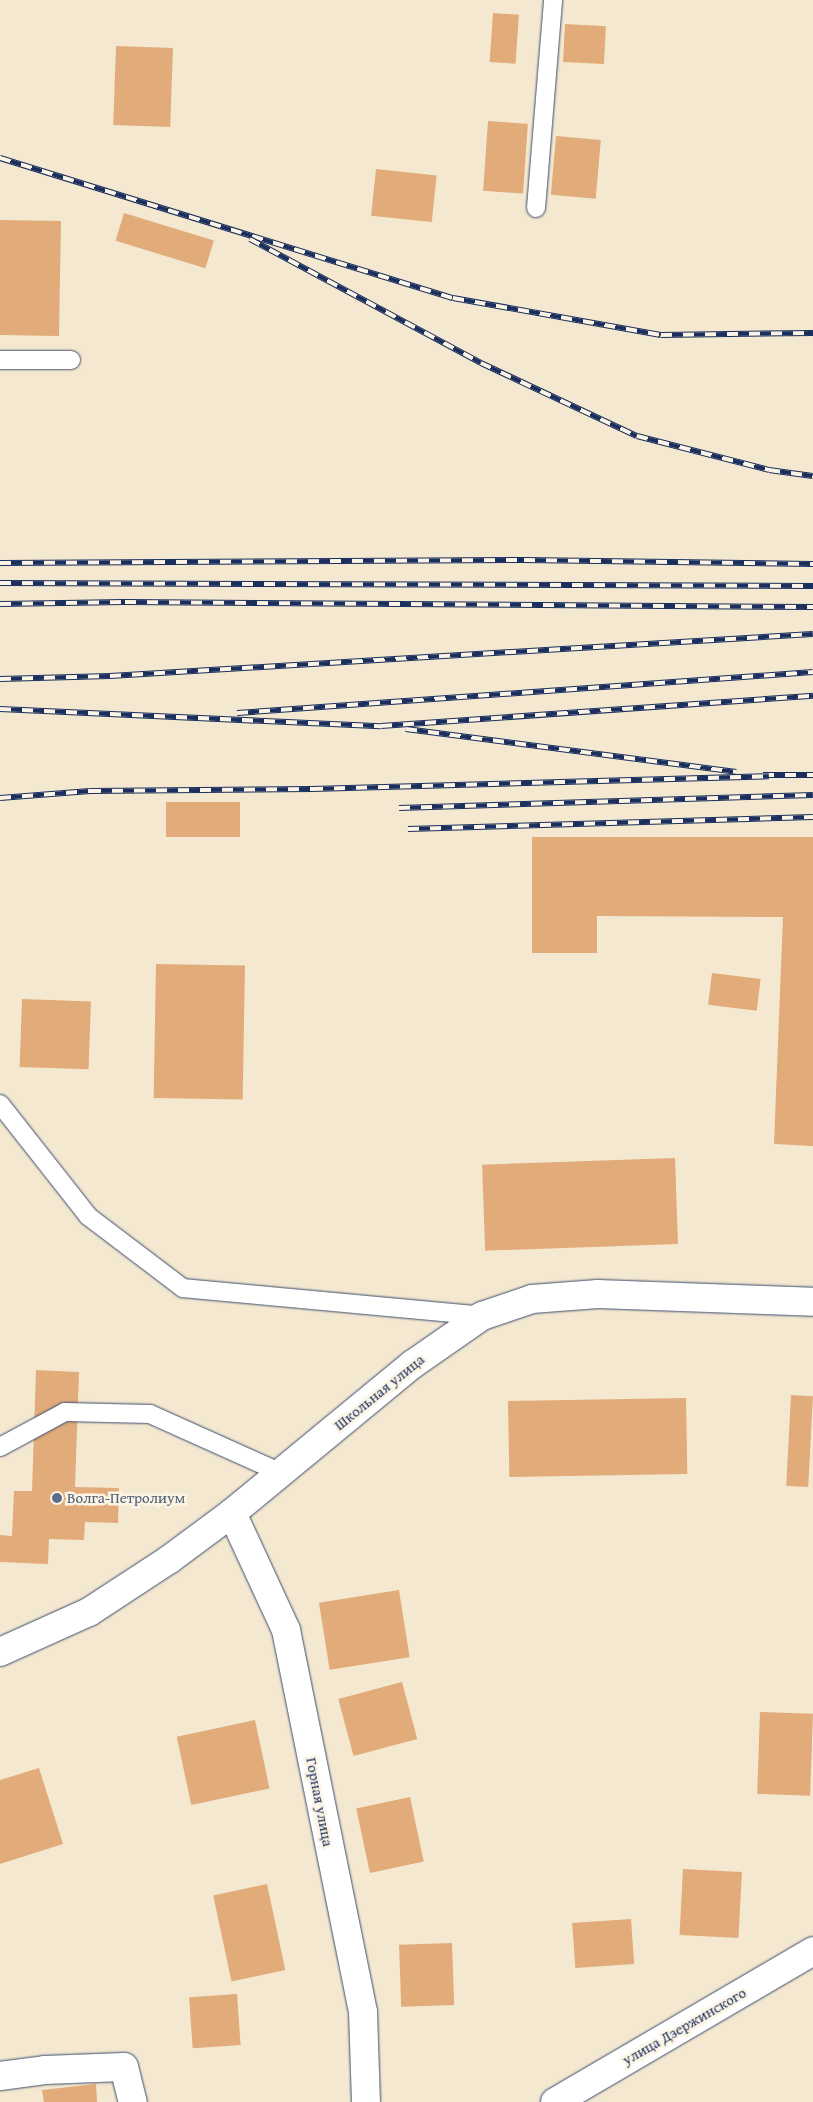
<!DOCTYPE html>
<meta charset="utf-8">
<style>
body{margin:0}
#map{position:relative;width:813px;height:2102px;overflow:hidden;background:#f4e9d0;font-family:"Gentium Book Plus",serif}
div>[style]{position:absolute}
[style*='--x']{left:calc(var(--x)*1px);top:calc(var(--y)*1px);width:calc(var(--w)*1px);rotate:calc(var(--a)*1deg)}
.building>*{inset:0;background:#e1ab7a;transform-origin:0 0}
.roads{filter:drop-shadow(0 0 1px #3c4b6f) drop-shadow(0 0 1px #3c4b6f)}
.service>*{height:18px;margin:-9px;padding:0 9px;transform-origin:9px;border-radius:9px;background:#fff}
.minor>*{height:28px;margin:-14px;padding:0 14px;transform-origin:14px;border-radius:14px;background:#fff}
.secondary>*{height:28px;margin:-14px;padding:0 14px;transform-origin:14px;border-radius:14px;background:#fff}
.rail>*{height:5.5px;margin-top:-2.75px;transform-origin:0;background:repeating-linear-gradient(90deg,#fcf5e5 0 11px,#1b2f5e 0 22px);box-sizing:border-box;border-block:1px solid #1b2f5e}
.dots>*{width:14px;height:14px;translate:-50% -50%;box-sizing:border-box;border:2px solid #fcf5e5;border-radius:50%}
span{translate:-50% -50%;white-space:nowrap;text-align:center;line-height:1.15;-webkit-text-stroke:5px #fcf5e5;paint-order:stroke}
.street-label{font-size:15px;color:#1b2f5e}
.service-label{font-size:15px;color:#4e5e75}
.left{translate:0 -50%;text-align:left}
</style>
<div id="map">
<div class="building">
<div style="left:493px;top:13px;width:26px;height:49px;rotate:4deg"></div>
<div style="left:565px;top:24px;width:41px;height:38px;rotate:3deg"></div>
<div style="left:116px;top:46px;width:57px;height:79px;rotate:2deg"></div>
<div style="left:488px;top:121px;width:40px;height:70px;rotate:4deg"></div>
<div style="left:556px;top:136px;width:45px;height:59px;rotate:5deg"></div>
<div style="left:376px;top:169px;width:61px;height:47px;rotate:6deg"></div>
<div style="left:124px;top:213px;width:94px;height:29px;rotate:17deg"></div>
<div style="left:0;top:220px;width:61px;height:115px;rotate:1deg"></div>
<div style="left:240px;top:802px;width:35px;height:74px;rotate:90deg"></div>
<div style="clip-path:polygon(532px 837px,813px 837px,813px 1146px,774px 1144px,783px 917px,597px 916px,597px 953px,532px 953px)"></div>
<div style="left:156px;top:964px;width:89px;height:134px;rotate:1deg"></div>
<div style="left:712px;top:973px;width:49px;height:32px;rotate:7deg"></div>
<div style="left:22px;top:999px;width:69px;height:68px;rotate:2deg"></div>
<div style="left:675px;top:1158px;width:86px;height:193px;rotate:88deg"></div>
<div style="clip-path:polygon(36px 1370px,79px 1372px,75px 1487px,119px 1488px,118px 1523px,85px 1522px,84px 1540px,49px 1539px,48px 1564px,0 1562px,0 1535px,12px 1536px,14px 1491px,32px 1491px)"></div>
<div style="left:791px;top:1395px;width:22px;height:91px;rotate:3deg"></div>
<div style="left:686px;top:1398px;width:76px;height:178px;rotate:89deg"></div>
<div style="left:399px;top:1590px;width:68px;height:81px;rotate:81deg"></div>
<div style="left:402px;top:1682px;width:59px;height:66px;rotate:75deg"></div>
<div style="left:760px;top:1712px;width:53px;height:82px;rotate:2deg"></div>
<div style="left:255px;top:1720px;width:70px;height:80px;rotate:78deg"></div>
<div style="clip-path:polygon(39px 1768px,63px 1844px,0 1864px,0 1780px)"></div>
<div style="left:410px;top:1797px;width:66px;height:55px;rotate:78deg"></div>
<div style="left:683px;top:1869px;width:59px;height:66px;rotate:3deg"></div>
<div style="left:267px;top:1884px;width:88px;height:55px;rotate:78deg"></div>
<div style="left:631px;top:1919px;width:45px;height:59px;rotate:86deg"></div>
<div style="left:452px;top:1943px;width:62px;height:53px;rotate:88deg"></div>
<div style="left:237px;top:1994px;width:51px;height:48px;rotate:86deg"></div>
<div style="clip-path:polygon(96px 2084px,97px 2102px,44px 2102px,42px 2090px)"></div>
</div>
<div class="roads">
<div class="service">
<div style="--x:536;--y:208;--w:209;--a:-85.3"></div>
<div style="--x:0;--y:360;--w:71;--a:0"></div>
<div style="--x:0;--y:1104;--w:142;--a:51.8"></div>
<div style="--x:88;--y:1216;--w:119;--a:37.2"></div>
<div style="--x:183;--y:1288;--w:300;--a:5.3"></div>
<div style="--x:0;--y:1447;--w:74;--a:-28.3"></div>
<div style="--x:65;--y:1412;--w:85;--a:1.3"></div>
<div style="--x:150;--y:1414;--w:144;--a:24.2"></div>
</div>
<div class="minor">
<div style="--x:232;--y:1513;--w:129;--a:65.2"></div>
<div style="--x:286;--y:1630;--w:390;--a:78.6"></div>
<div style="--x:363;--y:2012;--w:90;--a:88.1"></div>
<div style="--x:0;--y:2076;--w:45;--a:-7.6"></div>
<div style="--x:45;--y:2070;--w:79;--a:-2.2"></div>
<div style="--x:124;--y:2067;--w:36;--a:76"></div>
<div style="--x:555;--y:2102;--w:299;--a:-30.3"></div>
</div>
<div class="secondary">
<div style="--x:0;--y:1652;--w:98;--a:-24.2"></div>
<div style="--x:89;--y:1612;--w:97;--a:-33.2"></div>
<div style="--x:170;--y:1559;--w:77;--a:-36.6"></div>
<div style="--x:232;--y:1513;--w:234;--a:-39.5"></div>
<div style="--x:413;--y:1364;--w:84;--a:-34.8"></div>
<div style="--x:482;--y:1316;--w:53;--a:-18.8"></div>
<div style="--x:532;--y:1299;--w:66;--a:-4.3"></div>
<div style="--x:598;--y:1294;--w:215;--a:2.1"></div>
</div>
</div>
<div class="rail">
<div style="--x:0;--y:158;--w:474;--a:17.2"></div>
<div style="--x:453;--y:298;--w:211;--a:10.1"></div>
<div style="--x:661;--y:335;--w:152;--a:-0.8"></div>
<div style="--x:250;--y:239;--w:262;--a:28.2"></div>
<div style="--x:481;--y:363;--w:172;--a:25.1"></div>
<div style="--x:637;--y:436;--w:136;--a:14.4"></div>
<div style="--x:769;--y:470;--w:44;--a:7.8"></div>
<div style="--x:0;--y:563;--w:524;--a:-0.33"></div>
<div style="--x:524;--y:560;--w:289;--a:0.8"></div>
<div style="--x:0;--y:583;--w:813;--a:0.21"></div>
<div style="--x:0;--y:604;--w:125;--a:-0.9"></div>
<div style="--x:125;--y:602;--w:688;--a:0.42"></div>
<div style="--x:0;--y:679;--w:110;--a:-1.6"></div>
<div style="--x:110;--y:676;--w:704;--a:-3.42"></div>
<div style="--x:0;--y:709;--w:381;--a:2.6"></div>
<div style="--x:381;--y:726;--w:433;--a:-4"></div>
<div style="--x:237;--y:713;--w:577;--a:-4.07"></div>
<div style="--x:406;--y:729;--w:333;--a:7.4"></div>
<div style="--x:763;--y:775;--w:50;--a:0"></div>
<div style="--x:0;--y:798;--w:90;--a:-4.4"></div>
<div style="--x:90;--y:791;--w:222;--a:-0.5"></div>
<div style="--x:312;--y:789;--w:457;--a:-1.6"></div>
<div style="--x:399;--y:808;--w:414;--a:-1.8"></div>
<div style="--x:408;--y:829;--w:405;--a:-1.7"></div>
</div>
<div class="dots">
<div style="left:57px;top:1498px;background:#5c6f8a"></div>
</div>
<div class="street-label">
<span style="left:379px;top:1392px;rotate:-39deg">Школьная улица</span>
<span style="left:320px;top:1802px;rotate:79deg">Горная улица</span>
<span style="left:684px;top:2026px;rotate:-30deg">улица Дзержинского</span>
</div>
<div class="service-label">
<span class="left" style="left:67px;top:1498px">Волга-Петролиум</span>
</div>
</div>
